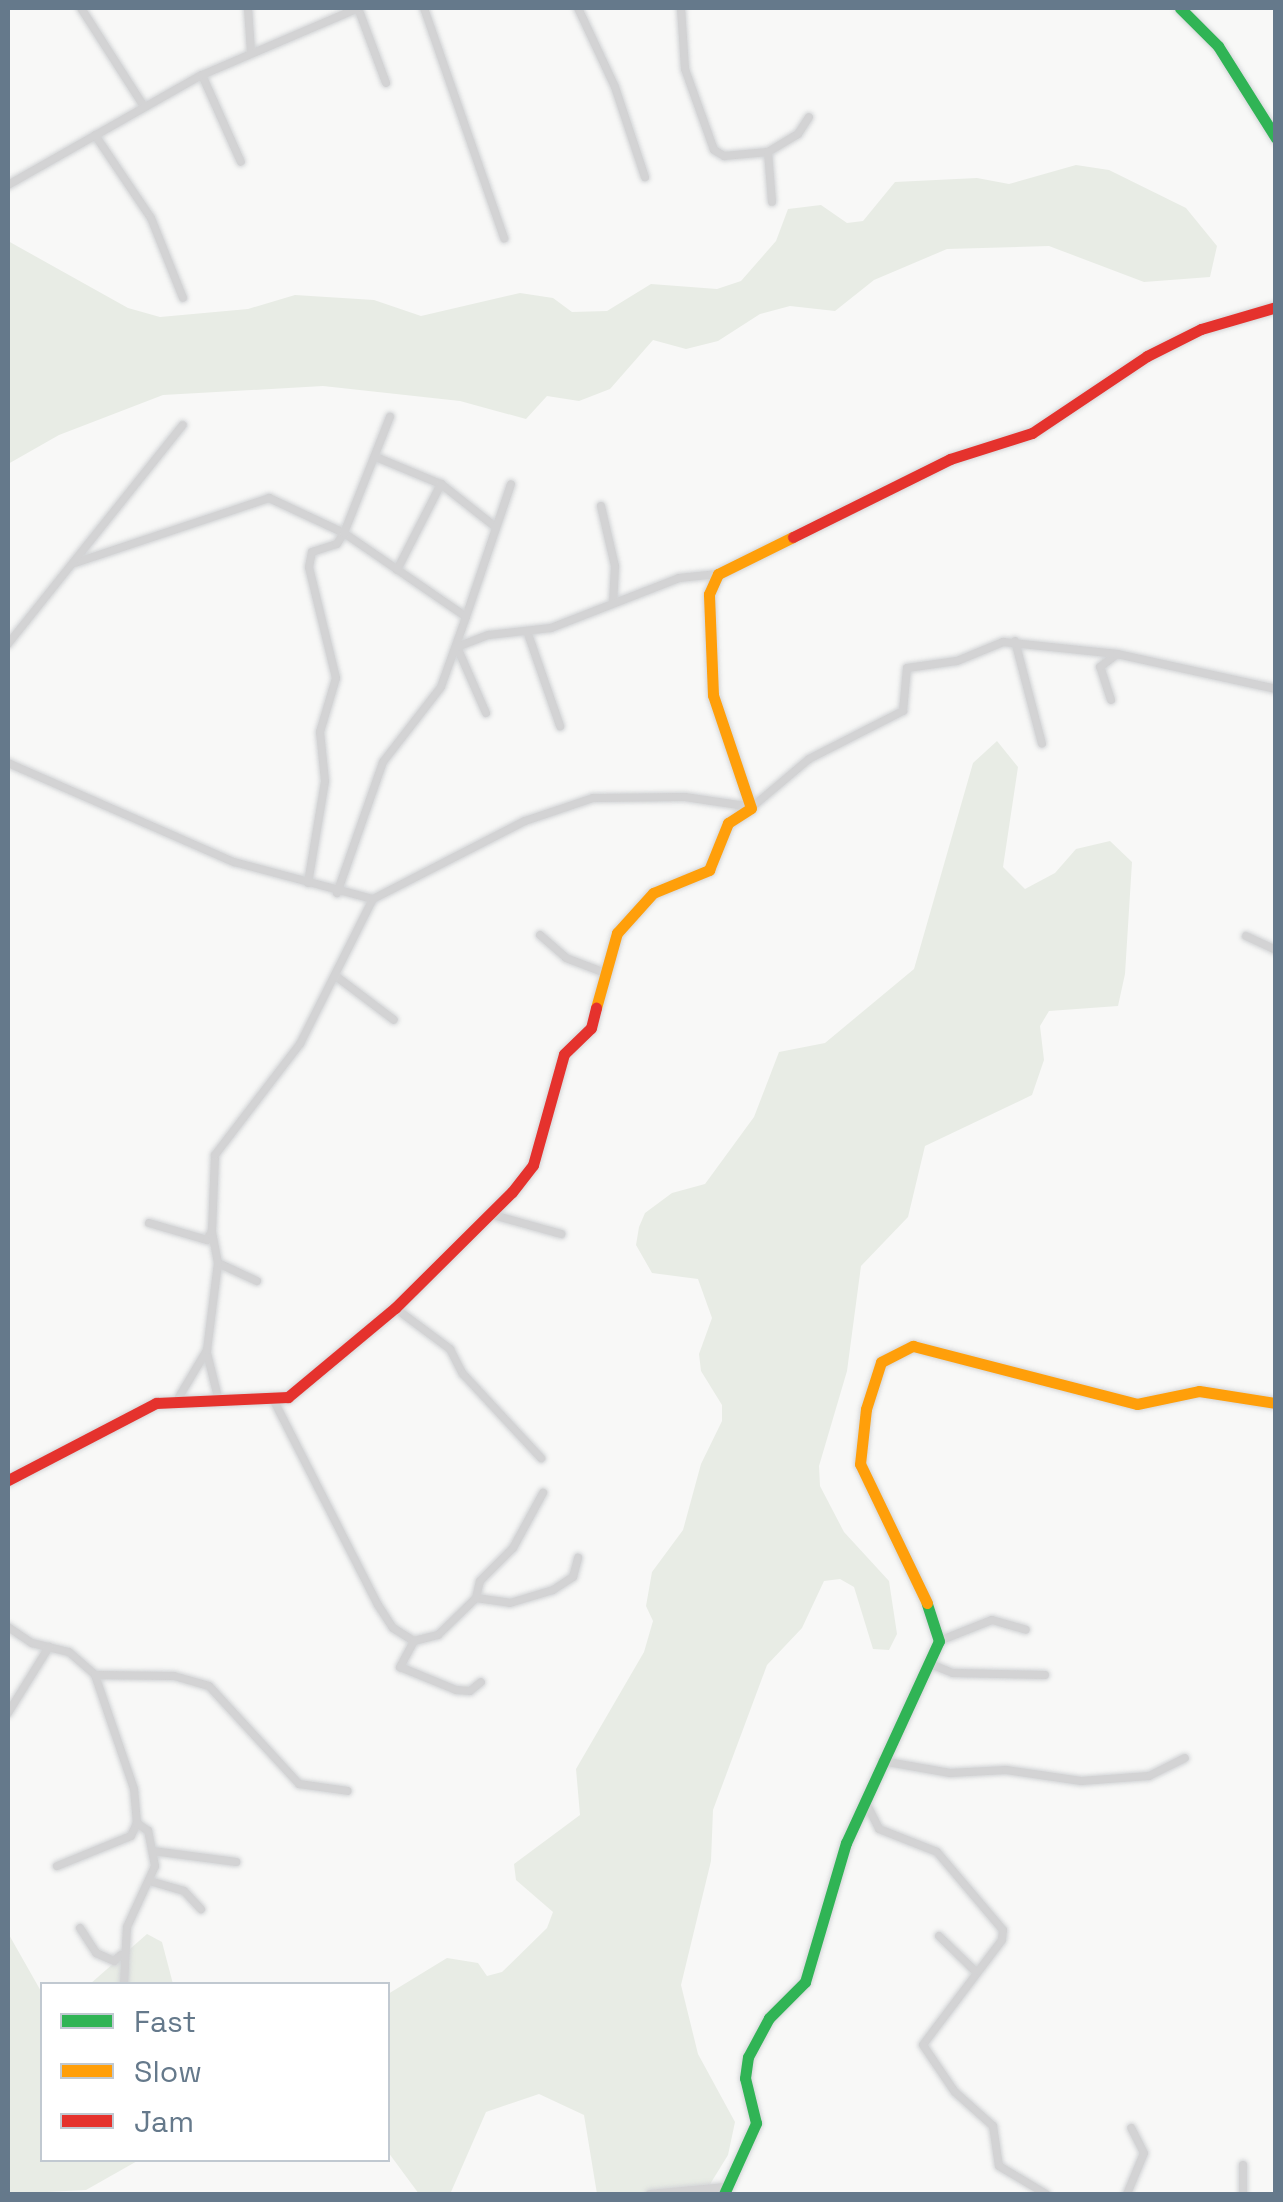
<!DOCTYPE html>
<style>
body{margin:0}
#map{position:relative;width:1283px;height:2202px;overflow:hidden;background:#f8f8f7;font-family:"Space Grotesk",sans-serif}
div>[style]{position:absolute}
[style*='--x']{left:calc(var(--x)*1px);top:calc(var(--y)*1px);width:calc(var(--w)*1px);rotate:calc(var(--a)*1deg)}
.green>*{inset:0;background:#e8ece5}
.roads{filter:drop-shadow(0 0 2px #d3d5d7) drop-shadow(0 0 2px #d3d5d7)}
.street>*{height:8px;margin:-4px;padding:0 4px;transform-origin:4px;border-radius:4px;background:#d3d3d4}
.fast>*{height:11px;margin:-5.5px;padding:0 5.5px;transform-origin:5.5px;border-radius:5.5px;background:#30b455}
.slow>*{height:11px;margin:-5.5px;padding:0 5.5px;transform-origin:5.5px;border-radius:5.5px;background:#ff9f0a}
.jam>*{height:11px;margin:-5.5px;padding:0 5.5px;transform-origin:5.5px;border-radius:5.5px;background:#e5322d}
span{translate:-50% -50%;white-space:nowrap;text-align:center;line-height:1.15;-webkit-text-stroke:10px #fff;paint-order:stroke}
.frame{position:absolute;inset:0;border:10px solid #65798b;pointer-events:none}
.legend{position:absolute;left:40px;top:1982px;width:350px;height:180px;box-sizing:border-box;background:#fff;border:2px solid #c1c9d1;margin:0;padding:12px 18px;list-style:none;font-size:30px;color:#65798b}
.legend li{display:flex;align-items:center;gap:20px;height:50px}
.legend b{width:50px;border:2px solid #c1c9d1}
</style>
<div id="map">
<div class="green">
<div style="clip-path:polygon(1076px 165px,1109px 170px,1186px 208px,1217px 246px,1210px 277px,1144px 282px,1049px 246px,947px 249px,874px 280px,835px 311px,790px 306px,760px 314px,718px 341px,686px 349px,653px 340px,610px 389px,579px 401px,547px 396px,526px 419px,460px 401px,323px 386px,163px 395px,59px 435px,8px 464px,8px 241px,128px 308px,160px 317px,248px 309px,295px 295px,374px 300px,421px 316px,520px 293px,553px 298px,572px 312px,607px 311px,651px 284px,717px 289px,741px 281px,776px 241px,788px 209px,821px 205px,847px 223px,863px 221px,895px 182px,977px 178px,1009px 184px)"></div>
<div style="clip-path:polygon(997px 741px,1018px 767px,1003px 867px,1025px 889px,1055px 873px,1076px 849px,1110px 841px,1132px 862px,1125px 974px,1118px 1006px,1049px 1011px,1040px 1026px,1044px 1060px,1032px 1095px,925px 1146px,908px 1217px,861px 1266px,847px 1371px,819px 1466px,820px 1486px,844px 1532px,889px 1581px,897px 1634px,889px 1650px,873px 1649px,854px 1587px,840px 1579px,824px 1581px,802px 1628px,767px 1665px,713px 1810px,711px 1861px,681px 1985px,698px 2054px,735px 2122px,728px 2155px,704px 2194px,597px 2194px,584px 2115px,539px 2094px,486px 2112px,451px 2192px,419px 2194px,388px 2152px,388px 1994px,447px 1958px,478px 1963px,487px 1976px,502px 1972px,547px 1928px,553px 1912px,516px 1880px,514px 1864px,580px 1815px,576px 1769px,644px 1652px,653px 1621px,646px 1606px,652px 1572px,683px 1530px,701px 1464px,722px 1421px,722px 1405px,701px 1371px,699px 1354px,712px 1318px,698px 1279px,652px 1273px,636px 1245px,639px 1227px,645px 1213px,672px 1193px,705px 1184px,754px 1117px,779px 1052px,825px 1043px,914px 969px,973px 763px)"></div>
<div style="clip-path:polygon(8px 1933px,42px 1993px,42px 2160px,139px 2160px,86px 2190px,8px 2194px)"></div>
<div style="clip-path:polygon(147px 1934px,162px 1942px,173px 1984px,90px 1984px)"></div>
</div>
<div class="roads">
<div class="street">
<div style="--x:81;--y:8;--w:115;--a:57.4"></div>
<div style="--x:248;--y:8;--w:44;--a:86.1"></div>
<div style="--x:358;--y:8;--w:80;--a:69.5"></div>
<div style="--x:424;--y:8;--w:244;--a:70.8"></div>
<div style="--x:578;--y:8;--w:87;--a:64.9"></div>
<div style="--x:615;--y:87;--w:95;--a:71.6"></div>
<div style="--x:681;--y:8;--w:61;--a:86.2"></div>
<div style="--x:685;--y:69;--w:86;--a:70.3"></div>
<div style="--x:714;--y:150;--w:12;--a:31"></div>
<div style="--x:724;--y:156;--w:44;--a:-5.2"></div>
<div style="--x:768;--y:152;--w:35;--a:-31"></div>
<div style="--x:798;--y:134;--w:20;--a:-57"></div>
<div style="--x:202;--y:75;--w:95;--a:65.9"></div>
<div style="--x:95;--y:135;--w:100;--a:56"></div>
<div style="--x:151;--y:218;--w:86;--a:68.2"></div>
<div style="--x:768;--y:152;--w:50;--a:85.4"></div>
<div style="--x:8;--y:185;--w:223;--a:-29.6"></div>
<div style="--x:202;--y:75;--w:170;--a:-23.2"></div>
<div style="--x:376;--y:457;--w:70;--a:22.6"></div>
<div style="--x:601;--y:506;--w:62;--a:76.9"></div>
<div style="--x:615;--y:566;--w:35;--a:93"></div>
<div style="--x:75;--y:563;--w:205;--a:-18.5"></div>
<div style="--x:269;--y:498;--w:83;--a:25"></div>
<div style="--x:344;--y:533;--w:148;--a:34.5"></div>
<div style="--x:466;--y:617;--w:74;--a:109.7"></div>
<div style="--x:441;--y:687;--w:95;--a:127.7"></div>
<div style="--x:383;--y:762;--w:139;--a:109.3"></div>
<div style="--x:397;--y:570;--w:97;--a:-62.9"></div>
<div style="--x:441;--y:484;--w:66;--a:38.3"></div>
<div style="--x:466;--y:617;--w:140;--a:-71.3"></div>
<div style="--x:527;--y:631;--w:101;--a:70.8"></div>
<div style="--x:1015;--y:641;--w:106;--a:75.3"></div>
<div style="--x:8;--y:644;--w:280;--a:-51.4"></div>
<div style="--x:1111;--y:700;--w:35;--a:-108"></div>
<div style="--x:1100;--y:667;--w:21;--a:-37"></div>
<div style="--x:486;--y:713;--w:72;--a:-113.7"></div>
<div style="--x:457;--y:647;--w:34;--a:-21"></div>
<div style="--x:489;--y:635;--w:62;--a:-6.4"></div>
<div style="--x:551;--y:628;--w:137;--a:-21.3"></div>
<div style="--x:679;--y:578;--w:39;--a:-6"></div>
<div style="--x:8;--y:763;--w:247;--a:23.7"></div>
<div style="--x:234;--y:862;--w:144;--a:14.9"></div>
<div style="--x:751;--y:808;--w:76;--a:-40.2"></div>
<div style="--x:809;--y:759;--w:106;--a:-27.1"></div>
<div style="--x:903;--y:711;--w:43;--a:-84.7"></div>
<div style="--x:907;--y:668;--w:50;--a:-8"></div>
<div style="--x:957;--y:661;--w:50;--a:-22.4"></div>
<div style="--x:1003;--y:642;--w:115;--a:6"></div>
<div style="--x:1117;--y:654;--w:163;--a:12.4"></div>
<div style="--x:308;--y:883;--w:103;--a:-80.5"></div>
<div style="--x:325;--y:781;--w:49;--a:-95.8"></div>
<div style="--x:320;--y:732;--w:56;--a:-73.5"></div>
<div style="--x:336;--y:678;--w:114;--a:-103.7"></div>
<div style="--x:309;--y:567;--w:15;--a:-79"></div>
<div style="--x:312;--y:552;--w:26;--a:-18"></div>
<div style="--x:337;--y:544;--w:13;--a:-58"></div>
<div style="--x:344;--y:533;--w:125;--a:-68.4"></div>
<div style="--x:540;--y:935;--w:35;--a:41"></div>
<div style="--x:566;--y:958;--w:40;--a:21"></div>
<div style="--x:1246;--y:936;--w:33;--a:25"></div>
<div style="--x:337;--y:977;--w:71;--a:37"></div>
<div style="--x:493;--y:1215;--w:71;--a:15.6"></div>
<div style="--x:149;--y:1223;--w:60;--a:16.3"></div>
<div style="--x:207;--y:1240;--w:10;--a:-61"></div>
<div style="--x:218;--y:1263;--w:43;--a:24.8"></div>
<div style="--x:395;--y:1308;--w:69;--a:36.7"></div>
<div style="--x:450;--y:1349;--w:28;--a:63"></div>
<div style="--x:463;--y:1374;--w:115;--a:47.1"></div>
<div style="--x:207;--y:1353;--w:45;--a:76"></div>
<div style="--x:179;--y:1397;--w:55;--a:-59.2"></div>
<div style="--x:207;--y:1350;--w:88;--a:-82.8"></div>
<div style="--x:218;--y:1263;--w:33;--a:-101"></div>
<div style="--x:212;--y:1231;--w:76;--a:-87.7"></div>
<div style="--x:215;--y:1155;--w:140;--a:-52.6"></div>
<div style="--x:300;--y:1044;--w:162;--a:-63.3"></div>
<div style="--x:373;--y:899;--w:171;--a:-27.2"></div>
<div style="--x:525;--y:821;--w:72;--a:-18.7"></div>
<div style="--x:593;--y:798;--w:92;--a:-0.6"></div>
<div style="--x:685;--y:797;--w:61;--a:8.5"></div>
<div style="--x:274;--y:1401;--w:229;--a:63"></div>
<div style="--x:378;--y:1605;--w:27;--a:57"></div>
<div style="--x:393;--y:1628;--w:25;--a:32"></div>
<div style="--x:414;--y:1641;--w:25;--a:-14"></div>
<div style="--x:438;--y:1635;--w:53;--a:-44.2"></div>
<div style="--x:476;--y:1598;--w:34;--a:8"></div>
<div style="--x:510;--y:1603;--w:45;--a:-16.8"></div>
<div style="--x:553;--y:1590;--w:24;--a:-33"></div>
<div style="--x:573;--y:1577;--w:20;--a:-75"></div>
<div style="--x:476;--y:1598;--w:17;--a:-77"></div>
<div style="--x:480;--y:1581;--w:47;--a:-45"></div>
<div style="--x:513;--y:1548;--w:63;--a:-61.4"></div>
<div style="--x:8;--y:1627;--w:29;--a:34"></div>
<div style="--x:32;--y:1643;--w:38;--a:14"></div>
<div style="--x:69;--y:1652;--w:35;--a:41"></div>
<div style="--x:95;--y:1675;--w:120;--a:71.1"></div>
<div style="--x:134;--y:1789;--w:34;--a:85"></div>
<div style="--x:137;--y:1823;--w:14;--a:115"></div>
<div style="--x:131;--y:1836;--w:80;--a:157.9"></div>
<div style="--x:414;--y:1641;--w:30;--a:118"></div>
<div style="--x:400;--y:1667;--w:61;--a:22.3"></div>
<div style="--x:456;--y:1690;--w:14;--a:4"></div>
<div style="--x:470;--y:1691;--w:14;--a:-39"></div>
<div style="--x:939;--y:1641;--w:57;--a:-21.6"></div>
<div style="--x:992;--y:1620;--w:35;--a:16"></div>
<div style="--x:928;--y:1663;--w:27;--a:22"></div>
<div style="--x:953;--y:1673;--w:92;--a:1.2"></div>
<div style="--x:95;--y:1675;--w:79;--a:0.7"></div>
<div style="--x:174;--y:1676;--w:36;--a:16"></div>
<div style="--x:209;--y:1686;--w:133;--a:47.4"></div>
<div style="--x:299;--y:1784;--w:49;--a:8.1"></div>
<div style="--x:8;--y:1713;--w:78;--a:-58.2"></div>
<div style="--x:882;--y:1761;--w:69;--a:10"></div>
<div style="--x:950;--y:1773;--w:56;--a:-3.1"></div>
<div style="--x:1006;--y:1770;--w:76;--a:8.3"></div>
<div style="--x:1081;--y:1781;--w:68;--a:-4.2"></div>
<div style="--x:1149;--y:1776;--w:40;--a:-26.6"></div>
<div style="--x:866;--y:1803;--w:29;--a:63"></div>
<div style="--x:879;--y:1829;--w:62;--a:21.6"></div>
<div style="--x:937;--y:1852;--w:102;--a:49.8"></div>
<div style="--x:1003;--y:1930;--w:10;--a:96"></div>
<div style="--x:1002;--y:1940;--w:131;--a:127"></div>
<div style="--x:923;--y:2045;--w:57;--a:55.8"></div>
<div style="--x:955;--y:2092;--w:51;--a:41.8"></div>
<div style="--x:993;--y:2126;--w:40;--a:81.5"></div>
<div style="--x:999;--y:2166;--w:55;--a:30.8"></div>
<div style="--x:153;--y:1851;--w:84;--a:7.5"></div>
<div style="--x:153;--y:1882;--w:32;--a:16"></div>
<div style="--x:184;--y:1891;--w:25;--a:47"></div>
<div style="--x:80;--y:1928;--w:30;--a:57"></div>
<div style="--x:96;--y:1953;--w:20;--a:24"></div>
<div style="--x:114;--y:1961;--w:9;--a:-41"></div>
<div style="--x:939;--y:1936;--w:50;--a:44.2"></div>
<div style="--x:124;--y:1984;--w:57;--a:-87"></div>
<div style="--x:127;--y:1927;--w:67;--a:-65.3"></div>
<div style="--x:155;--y:1866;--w:36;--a:-101"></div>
<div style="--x:148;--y:1831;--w:14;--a:-144"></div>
<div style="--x:650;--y:2194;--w:76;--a:-5.3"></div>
<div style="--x:1127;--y:2194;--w:44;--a:-67.5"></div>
<div style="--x:1144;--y:2153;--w:28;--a:-117"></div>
<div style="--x:1243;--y:2194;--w:29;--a:-90"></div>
</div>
<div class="fast">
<div style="--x:1180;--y:8;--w:54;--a:45"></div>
<div style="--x:1218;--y:46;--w:109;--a:57.8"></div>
<div style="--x:724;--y:2194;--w:78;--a:-65.7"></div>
<div style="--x:756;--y:2123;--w:46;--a:-103.7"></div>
<div style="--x:745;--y:2078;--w:21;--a:-82"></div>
<div style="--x:748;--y:2057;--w:44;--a:-61.7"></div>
<div style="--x:769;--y:2018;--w:51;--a:-45"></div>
<div style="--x:805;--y:1982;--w:145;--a:-73.6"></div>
<div style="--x:846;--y:1843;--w:222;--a:-65.3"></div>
<div style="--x:939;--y:1641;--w:40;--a:-108"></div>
</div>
<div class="slow">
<div style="--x:596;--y:1008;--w:78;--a:-74.4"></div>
<div style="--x:617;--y:933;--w:54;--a:-48"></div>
<div style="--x:653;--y:893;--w:61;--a:-22.3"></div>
<div style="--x:709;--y:870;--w:51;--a:-68"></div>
<div style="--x:728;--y:823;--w:27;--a:-33"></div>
<div style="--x:751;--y:808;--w:119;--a:-108.6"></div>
<div style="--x:713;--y:695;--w:101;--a:-92.3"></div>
<div style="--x:709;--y:594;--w:22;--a:-66"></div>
<div style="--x:718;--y:574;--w:84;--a:-26.3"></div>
<div style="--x:927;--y:1603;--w:154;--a:-115.7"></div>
<div style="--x:860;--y:1464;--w:55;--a:-83.8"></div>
<div style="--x:866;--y:1409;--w:49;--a:-72.3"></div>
<div style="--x:881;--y:1362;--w:36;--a:-27"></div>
<div style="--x:913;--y:1346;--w:231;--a:14.5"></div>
<div style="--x:1137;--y:1404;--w:63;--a:-11.8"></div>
<div style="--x:1199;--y:1391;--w:78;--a:8.9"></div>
</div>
<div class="jam">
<div style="--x:793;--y:537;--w:175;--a:-26.4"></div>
<div style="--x:950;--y:459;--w:86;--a:-17.6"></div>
<div style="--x:1032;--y:433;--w:138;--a:-33.8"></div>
<div style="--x:1147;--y:356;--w:60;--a:-26.6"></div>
<div style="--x:1201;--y:329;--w:78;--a:-16.3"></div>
<div style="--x:8;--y:1480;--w:167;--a:-27.5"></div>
<div style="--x:156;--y:1403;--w:132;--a:-2.6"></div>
<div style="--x:288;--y:1397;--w:139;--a:-39.8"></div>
<div style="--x:395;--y:1308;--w:165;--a:-44.8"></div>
<div style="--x:512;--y:1192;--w:34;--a:-52"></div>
<div style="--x:533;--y:1165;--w:115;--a:-74.4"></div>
<div style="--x:564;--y:1054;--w:37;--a:-44"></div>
<div style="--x:591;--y:1028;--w:21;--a:-76"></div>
</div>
</div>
<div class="frame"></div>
<ul class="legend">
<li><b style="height:12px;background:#30b455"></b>Fast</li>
<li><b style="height:12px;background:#ff9f0a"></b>Slow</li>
<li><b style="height:12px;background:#e5322d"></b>Jam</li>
</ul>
</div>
